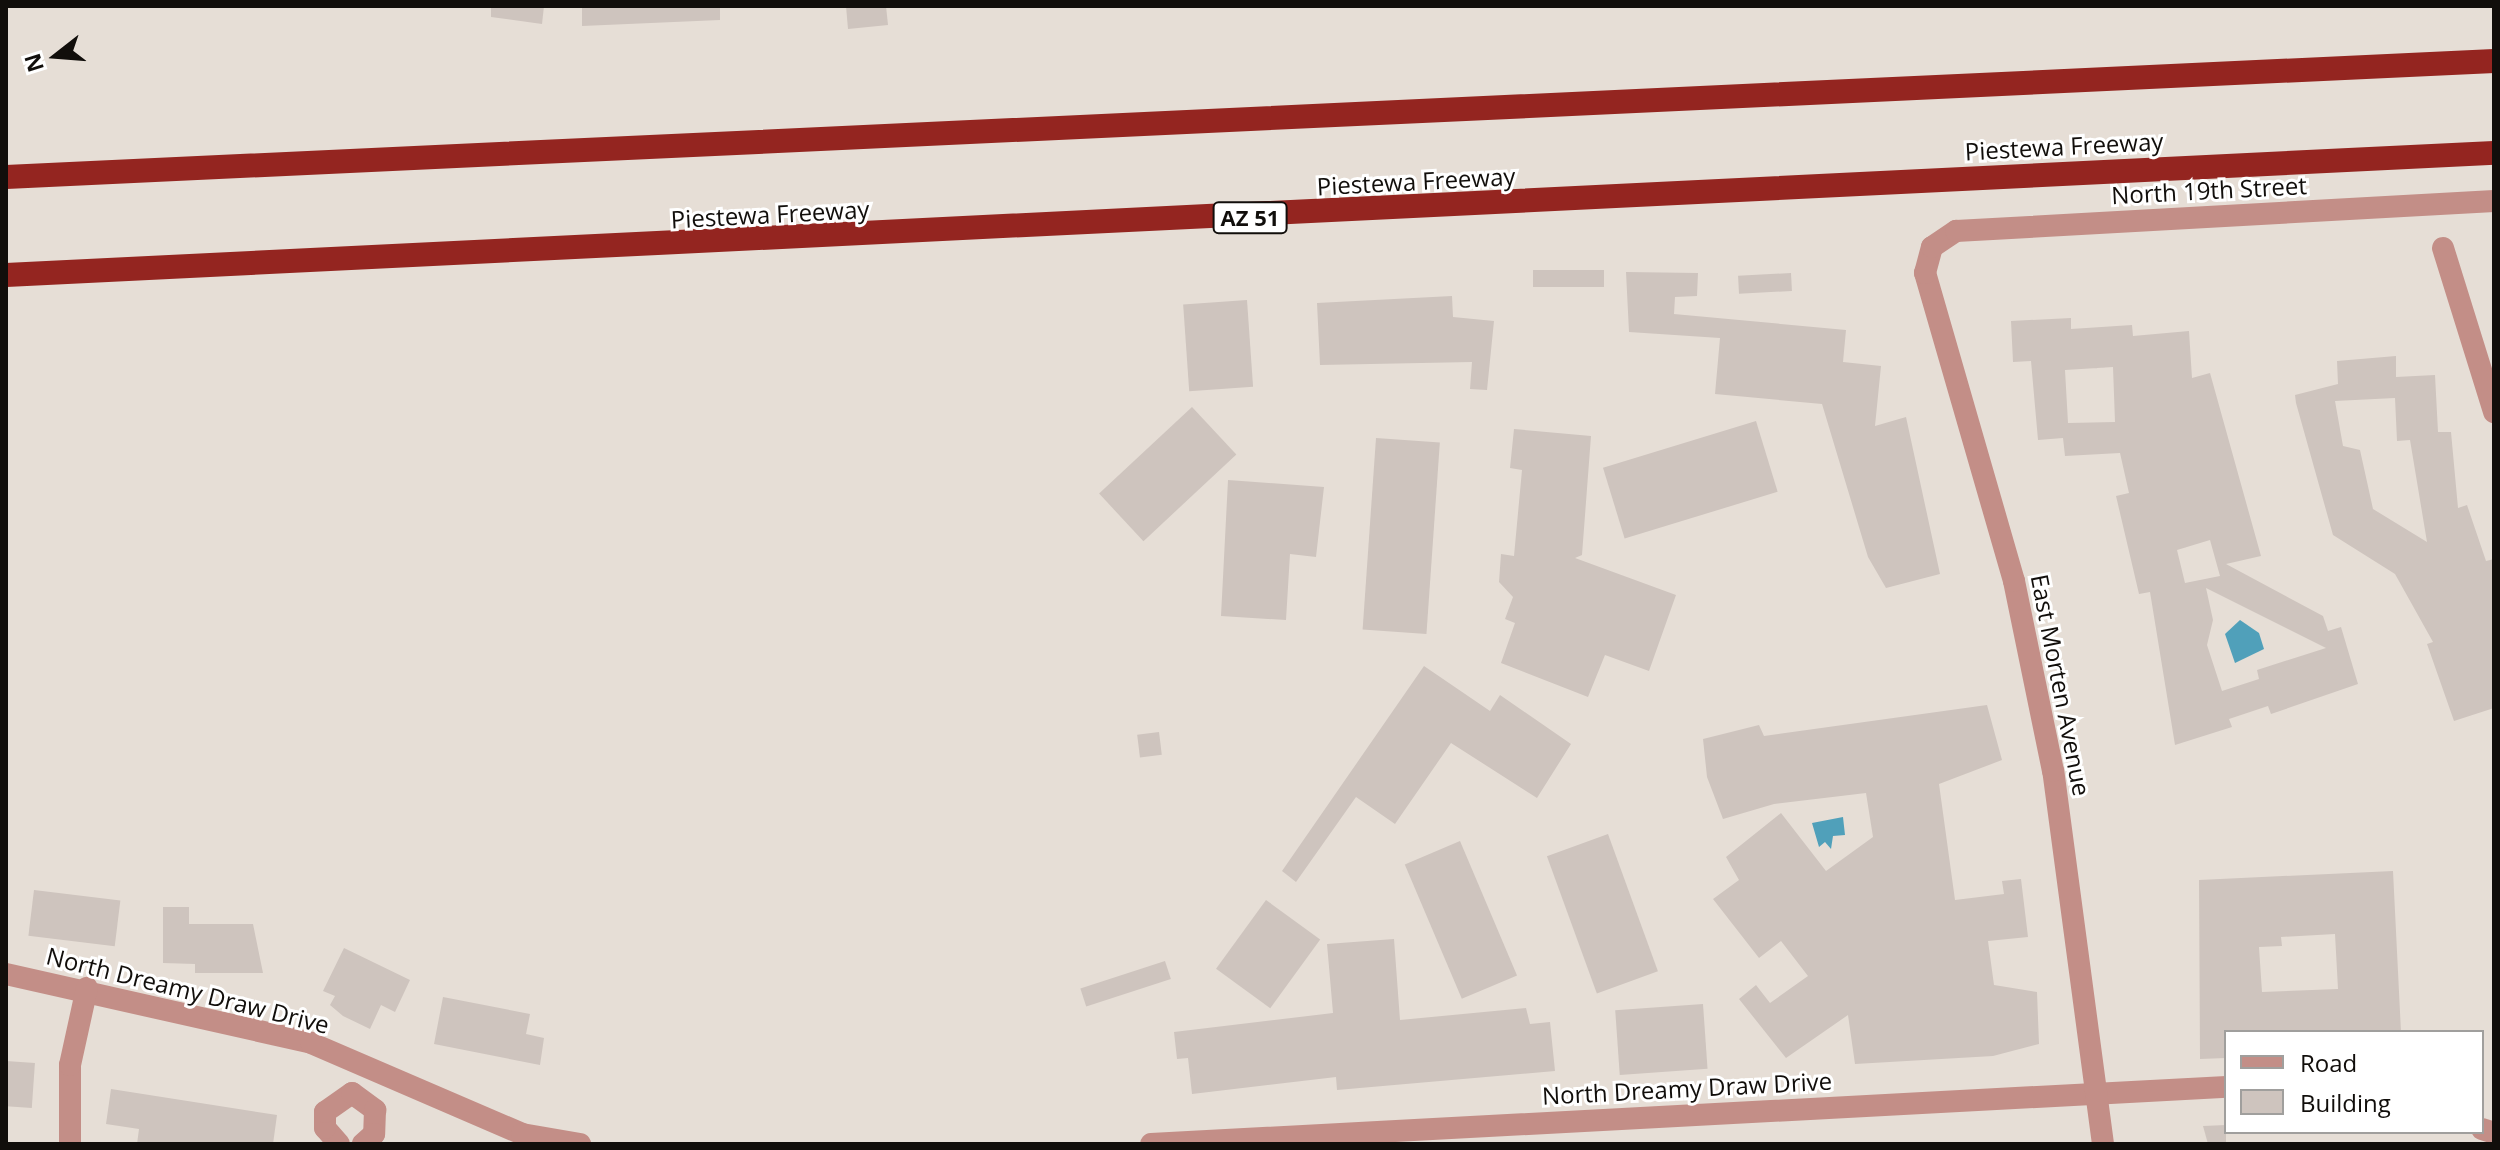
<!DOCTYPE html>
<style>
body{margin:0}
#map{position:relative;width:2500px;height:1150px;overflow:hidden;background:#e6ded6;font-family:"Open Sans",sans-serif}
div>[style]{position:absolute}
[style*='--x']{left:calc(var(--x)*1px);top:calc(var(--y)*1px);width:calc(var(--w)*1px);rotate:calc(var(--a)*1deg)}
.water>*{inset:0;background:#50a0ba}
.building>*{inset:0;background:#cec4be;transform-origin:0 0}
.minor>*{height:22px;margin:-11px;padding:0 11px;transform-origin:11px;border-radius:11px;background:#c38e87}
.motorway>*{height:24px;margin:-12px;padding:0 12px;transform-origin:12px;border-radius:12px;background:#942520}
span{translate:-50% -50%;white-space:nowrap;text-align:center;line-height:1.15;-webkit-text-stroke:6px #fff;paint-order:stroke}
.shield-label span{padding:2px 6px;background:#fff;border:2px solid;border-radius:6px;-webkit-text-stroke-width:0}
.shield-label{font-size:22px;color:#110e0b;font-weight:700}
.street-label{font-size:24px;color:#110e0b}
.frame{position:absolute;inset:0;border:8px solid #110e0b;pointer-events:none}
.legend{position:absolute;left:2224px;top:1030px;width:260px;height:104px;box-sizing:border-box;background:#fff;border:2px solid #a09f9d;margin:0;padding:10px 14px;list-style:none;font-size:24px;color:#110e0b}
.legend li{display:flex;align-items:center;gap:16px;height:40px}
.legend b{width:40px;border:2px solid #a09f9d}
.north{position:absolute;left:16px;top:16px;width:80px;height:80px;-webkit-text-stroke:6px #fff;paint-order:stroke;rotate:253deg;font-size:22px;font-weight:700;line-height:32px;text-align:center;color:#110e0b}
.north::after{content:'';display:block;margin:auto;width:28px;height:36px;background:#110e0b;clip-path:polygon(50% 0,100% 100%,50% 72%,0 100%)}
</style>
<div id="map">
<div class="water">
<div style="clip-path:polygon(2240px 620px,2259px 633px,2264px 649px,2235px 663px,2225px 634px)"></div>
<div style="clip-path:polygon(1843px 817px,1845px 835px,1833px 836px,1831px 849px,1825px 842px,1819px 847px,1812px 823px)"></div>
</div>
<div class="building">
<div style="clip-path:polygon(491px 6px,544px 6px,542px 24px,491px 17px)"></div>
<div style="clip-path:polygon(582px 6px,720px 6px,720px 20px,582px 26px)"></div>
<div style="clip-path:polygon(846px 6px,886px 6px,888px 25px,848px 29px)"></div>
<div style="left:1533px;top:270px;width:71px;height:17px"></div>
<div style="clip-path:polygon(1626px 272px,1698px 273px,1697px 296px,1675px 297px,1674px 314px,1846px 330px,1843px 362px,1881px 366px,1875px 426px,1906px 417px,1940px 574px,1886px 588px,1868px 557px,1822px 404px,1715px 394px,1720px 338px,1629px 332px)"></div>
<div style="left:1791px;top:273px;width:18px;height:53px;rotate:87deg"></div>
<div style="clip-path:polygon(1452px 296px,1453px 317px,1494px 321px,1487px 390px,1470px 389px,1472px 362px,1320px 365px,1317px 303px)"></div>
<div style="left:1247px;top:300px;width:87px;height:64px;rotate:86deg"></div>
<div style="clip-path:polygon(evenodd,2071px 318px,2071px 329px,2132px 325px,2133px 336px,2189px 331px,2192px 378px,2210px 373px,2261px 556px,2226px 564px,2323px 616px,2328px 631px,2341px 627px,2358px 684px,2271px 714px,2268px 706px,2229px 719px,2232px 727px,2175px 745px,2150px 592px,2139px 594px,2116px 496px,2129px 493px,2120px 453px,2065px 456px,2063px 438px,2038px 440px,2031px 361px,2013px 362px,2011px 321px,2071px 318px,2113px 367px,2115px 422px,2068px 423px,2065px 370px,2113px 367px,2071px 318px,2210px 540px,2220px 576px,2185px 583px,2177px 550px,2210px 540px,2071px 318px,2206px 588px,2326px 648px,2257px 670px,2259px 679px,2222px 691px,2207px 645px,2213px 620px,2206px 588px)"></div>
<div style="clip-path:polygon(evenodd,2396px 356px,2396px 377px,2435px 375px,2438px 432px,2451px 432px,2458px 508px,2467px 505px,2486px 561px,2494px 559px,2494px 708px,2454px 721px,2427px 644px,2433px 642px,2395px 574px,2333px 535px,2296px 403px,2295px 395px,2338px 384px,2337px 361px,2396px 356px,2395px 398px,2397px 441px,2410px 440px,2427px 542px,2373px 509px,2360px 450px,2343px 446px,2335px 401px,2395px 398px)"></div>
<div style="left:1192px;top:407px;width:65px;height:127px;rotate:47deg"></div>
<div style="left:1756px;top:421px;width:74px;height:160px;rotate:73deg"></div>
<div style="clip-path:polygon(1514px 429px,1591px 436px,1582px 555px,1575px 558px,1676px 595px,1649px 671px,1605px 655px,1588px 697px,1501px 663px,1515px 623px,1505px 619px,1513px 597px,1499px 582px,1501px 554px,1514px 556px,1522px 470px,1510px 468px)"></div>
<div style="left:1376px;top:438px;width:64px;height:192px;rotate:4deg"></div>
<div style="clip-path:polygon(1228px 480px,1324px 487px,1316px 557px,1290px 554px,1286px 620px,1221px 616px)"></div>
<div style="clip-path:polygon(1424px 666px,1490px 711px,1500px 695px,1571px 744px,1537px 798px,1451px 743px,1395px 824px,1356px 797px,1296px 882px,1282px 871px)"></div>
<div style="clip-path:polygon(1987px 705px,2002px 760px,1939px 784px,1955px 900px,2004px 894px,2002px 881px,2021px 879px,2028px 937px,1988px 941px,1994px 985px,2037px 992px,2039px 1044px,1993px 1056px,1855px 1064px,1848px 1015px,1786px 1058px,1739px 999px,1756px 985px,1770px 1003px,1808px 976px,1781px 941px,1759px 958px,1713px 899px,1739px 880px,1726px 857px,1781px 813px,1826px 871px,1873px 837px,1866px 793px,1774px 804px,1723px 819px,1707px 777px,1703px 739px,1759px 725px,1764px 736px)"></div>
<div style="left:1159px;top:732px;width:23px;height:22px;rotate:83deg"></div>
<div style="left:1608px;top:834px;width:146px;height:65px;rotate:70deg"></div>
<div style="left:1460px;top:841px;width:146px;height:60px;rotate:67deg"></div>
<div style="clip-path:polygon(evenodd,2393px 871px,2401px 1032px,2226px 1032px,2226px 1058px,2200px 1059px,2199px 880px,2393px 871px,2335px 934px,2338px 989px,2262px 992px,2259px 947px,2282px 946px,2281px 937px,2335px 934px)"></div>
<div style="left:34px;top:890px;width:87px;height:46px;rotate:7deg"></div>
<div style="left:1266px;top:900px;width:67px;height:85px;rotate:36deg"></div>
<div style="clip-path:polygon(163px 907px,189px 907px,189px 924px,253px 924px,263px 973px,195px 973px,195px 964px,163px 963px)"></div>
<div style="clip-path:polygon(1394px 939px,1400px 1020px,1526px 1008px,1530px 1024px,1550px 1022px,1555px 1071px,1337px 1090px,1336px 1077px,1192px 1094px,1188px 1058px,1177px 1059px,1174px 1032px,1333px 1013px,1327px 944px)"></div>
<div style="clip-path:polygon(344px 948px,410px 980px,395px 1012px,381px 1005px,370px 1029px,343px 1016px,330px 1005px,335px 996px,323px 991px)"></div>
<div style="left:1165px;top:961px;width:19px;height:89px;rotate:72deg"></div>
<div style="clip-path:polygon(443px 997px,530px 1014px,526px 1034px,544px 1038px,540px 1065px,434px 1044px)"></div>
<div style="left:1703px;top:1004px;width:65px;height:88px;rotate:86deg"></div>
<div style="left:6px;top:1061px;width:29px;height:45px;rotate:4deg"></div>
<div style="clip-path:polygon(111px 1089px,277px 1115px,273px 1144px,137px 1144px,139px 1129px,106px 1124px)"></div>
<div style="clip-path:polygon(2226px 1125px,2226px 1144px,2208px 1144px,2203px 1126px)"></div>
</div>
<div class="minor">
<div style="--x:2443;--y:248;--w:172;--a:72.7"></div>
<div style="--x:6;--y:974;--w:313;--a:12.7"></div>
<div style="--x:311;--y:1043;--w:230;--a:23.3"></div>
<div style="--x:522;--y:1134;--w:59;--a:9.8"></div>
<div style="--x:2482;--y:1129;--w:13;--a:18"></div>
<div style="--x:70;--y:1144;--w:79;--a:-90"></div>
<div style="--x:70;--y:1065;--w:79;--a:-77.6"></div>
<div style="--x:339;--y:1144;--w:21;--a:-131"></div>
<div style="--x:325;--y:1128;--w:16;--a:-90"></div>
<div style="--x:325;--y:1112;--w:33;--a:-35"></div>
<div style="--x:352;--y:1093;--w:29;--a:36"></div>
<div style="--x:375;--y:1110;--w:24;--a:92"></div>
<div style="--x:374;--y:1134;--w:15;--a:138"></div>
<div style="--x:1151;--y:1144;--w:1077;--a:-3.04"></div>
<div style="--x:2103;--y:1144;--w:376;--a:-97.6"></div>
<div style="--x:2053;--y:771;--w:194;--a:-101.6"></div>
<div style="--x:2014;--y:581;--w:321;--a:-106.1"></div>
<div style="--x:1925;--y:273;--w:27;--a:-75"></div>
<div style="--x:1932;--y:247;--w:29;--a:-34"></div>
<div style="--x:1956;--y:231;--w:539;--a:-3.19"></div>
</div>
<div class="motorway">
<div style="--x:6;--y:177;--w:2491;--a:-2.67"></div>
<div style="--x:6;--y:275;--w:2491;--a:-2.81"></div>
</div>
<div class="shield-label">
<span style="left:1250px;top:218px">AZ 51</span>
</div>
<div class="street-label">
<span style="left:2064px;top:146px;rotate:-3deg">Piestewa Freeway</span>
<span style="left:1416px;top:181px;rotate:-3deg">Piestewa Freeway</span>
<span style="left:2209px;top:190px;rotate:-3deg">North 19th Street</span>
<span style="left:770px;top:214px;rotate:-3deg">Piestewa Freeway</span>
<span style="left:2061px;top:685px;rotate:79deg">East Morten Avenue</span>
<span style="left:188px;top:990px;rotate:14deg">North Dreamy Draw Drive</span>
<span style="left:1687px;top:1088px;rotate:-3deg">North Dreamy Draw Drive</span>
</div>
<div class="frame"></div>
<ul class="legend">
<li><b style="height:10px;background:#c38e87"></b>Road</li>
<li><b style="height:22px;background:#cec4be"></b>Building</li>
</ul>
<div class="north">N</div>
</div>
